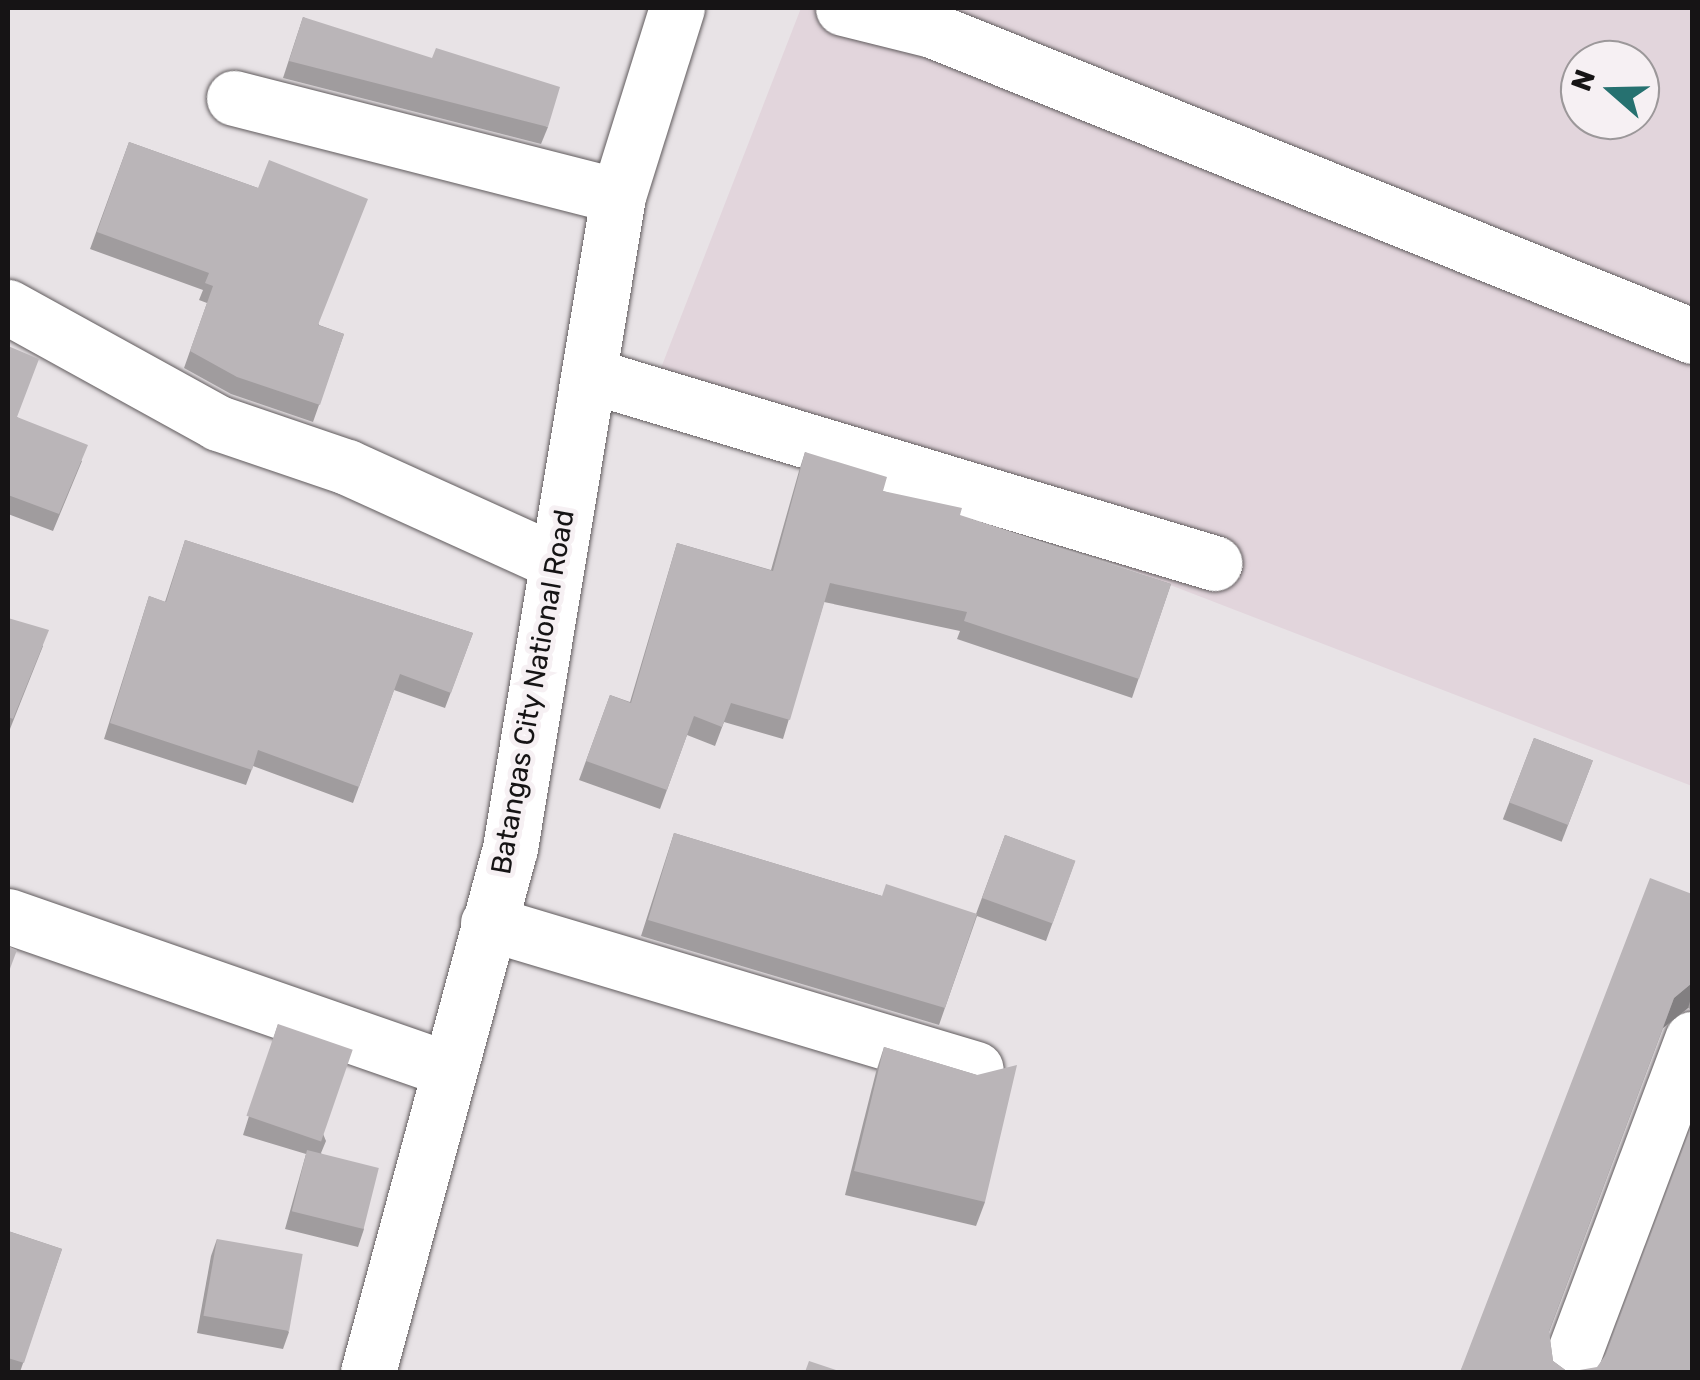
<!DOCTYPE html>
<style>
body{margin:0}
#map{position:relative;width:1700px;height:1380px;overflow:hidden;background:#e8e3e6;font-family:Rubik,sans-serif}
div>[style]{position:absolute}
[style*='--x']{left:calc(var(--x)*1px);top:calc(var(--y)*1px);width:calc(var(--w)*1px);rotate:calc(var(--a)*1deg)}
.built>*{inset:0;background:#e2d5dc}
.roads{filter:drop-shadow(0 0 2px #605b5d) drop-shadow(0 0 2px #605b5d)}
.minor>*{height:55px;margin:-27.5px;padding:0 27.5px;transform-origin:27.5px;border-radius:27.5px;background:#fff}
.tertiary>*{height:55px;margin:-27.5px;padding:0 27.5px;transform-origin:27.5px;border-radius:27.5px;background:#fff}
.wall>*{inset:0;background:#a09c9e;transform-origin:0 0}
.shaded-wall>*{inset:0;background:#827f81}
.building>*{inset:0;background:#bab5b8;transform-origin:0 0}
span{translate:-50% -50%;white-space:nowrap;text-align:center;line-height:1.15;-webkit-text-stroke:10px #f6f0f3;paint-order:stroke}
.street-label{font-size:28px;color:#161415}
.frame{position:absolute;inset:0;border:10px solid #161415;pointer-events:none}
.north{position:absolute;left:1560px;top:40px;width:100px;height:100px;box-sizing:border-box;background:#f6f0f3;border:2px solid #9c989a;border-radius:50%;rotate:290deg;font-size:28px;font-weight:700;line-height:40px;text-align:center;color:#161415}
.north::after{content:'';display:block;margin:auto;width:35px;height:45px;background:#267170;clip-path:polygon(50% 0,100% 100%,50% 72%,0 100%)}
</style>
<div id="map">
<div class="built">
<div style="clip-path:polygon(evenodd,801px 8px,1692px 8px,1692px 786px,654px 386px,801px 8px,1580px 60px,1640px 60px,1640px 120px,1580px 120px,1580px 60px)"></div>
</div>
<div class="roads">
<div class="minor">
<div style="--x:843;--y:8;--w:92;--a:13.9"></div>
<div style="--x:932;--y:30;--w:819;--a:21.93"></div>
<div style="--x:234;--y:98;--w:396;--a:14.3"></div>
<div style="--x:8;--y:307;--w:240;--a:28.9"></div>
<div style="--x:218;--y:423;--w:136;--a:18.8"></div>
<div style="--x:347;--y:467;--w:227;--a:24.4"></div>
<div style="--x:592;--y:376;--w:650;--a:16.73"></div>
<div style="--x:8;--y:916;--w:466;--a:19.2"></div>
<div style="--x:488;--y:923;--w:509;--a:16.66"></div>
<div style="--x:1567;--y:1372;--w:356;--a:-69.4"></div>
</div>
<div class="tertiary">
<div style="--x:368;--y:1372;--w:543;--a:-74.84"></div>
<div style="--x:510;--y:848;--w:661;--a:-80.59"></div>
<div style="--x:618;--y:196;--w:197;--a:-72.6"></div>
</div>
</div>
<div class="wall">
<div style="clip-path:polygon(303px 17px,548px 127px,541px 144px,283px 78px)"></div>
<div style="clip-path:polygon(129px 142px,258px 188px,319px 325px,344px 334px,313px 422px,231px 394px,184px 368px,207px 303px,199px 300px,203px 290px,90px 249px)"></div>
<div style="clip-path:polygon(8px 346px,17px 417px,82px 461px,53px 531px,8px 514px)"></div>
<div style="clip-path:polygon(805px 452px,883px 491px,1171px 584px,1132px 698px,957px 639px,960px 631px,824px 602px,783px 739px,724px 722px,715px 746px,687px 735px,660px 809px,579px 780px,610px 695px,630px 702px,677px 543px,771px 570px,799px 471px)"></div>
<div style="clip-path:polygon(185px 540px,473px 633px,445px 708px,394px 690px,353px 803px,253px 766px,246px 785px,104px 739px,149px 596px,165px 602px)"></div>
<div style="clip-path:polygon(8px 618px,43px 646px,8px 734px)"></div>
<div style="left:1534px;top:738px;width:63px;height:87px;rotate:21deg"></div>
<div style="clip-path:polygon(674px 833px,882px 896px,976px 914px,1005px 835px,1075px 861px,1046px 941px,977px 916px,939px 1025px,641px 936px)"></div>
<div style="clip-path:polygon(1692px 894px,1692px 1010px,1688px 1008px,1663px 1028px,1549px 1332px,1553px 1361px,1568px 1372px,1692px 1372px,1460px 1372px)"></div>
<div style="clip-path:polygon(278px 1024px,326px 1141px,321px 1153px,364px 1229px,358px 1247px,285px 1229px,306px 1154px,243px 1135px)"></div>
<div style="clip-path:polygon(884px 1047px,977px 1075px,985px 1202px,976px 1226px,845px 1195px,876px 1072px)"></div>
<div style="clip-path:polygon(8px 1231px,62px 1249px,20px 1372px,8px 1372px)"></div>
<div style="clip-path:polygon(217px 1239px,289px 1332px,283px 1349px,197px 1333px,211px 1256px)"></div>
</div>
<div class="shaded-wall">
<div style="clip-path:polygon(1692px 983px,1692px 995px,1688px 1008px,1663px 1028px,1674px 998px)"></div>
</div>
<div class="building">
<div style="clip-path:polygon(303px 17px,432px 58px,436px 48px,560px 87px,548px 127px,289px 61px)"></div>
<div style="clip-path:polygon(129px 142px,258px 188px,269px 160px,368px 199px,318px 325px,344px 334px,320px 405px,237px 377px,190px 351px,213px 286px,205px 283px,209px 273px,97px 232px)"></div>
<div style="clip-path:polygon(8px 346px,39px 359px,17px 417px,88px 445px,59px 514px,8px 495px)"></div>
<div style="clip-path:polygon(805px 452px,887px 477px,883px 491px,962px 508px,960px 515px,1171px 584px,1139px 679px,964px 621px,967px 612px,830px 583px,790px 720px,731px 703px,722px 727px,694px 716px,667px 790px,586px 761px,610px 695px,631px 703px,677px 543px,773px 571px)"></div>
<div style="clip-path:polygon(185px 540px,473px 633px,451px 693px,400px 674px,359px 787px,258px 750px,252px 770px,110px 723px,149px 596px,166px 602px)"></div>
<div style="clip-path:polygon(8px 618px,49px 630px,13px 719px,8px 717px)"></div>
<div style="left:1534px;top:738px;width:63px;height:69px;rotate:21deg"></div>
<div style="clip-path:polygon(674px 833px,882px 896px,886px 884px,977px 914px,945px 1008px,648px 920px)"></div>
<div style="left:1005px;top:835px;width:75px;height:67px;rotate:20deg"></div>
<div style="clip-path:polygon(1650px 878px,1692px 894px,1692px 983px,1674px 998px,1549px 1331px,1553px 1361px,1568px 1372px,1597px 1367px,1607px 1353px,1692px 1126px,1692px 1372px,1460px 1372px)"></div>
<div style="clip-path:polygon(8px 946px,17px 950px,8px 974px)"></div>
<div style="left:278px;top:1024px;width:79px;height:97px;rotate:19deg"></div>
<div style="clip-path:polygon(884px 1047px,977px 1075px,1017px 1065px,985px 1202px,854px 1171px)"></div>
<div style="left:307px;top:1150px;width:74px;height:63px;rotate:14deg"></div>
<div style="clip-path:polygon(8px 1231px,62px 1249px,24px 1363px,8px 1358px)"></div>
<div style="left:217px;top:1239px;width:87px;height:78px;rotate:10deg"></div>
<div style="clip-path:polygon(809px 1361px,842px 1372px,805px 1372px)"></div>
</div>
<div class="street-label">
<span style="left:533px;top:692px;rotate:-80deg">Batangas City National Road</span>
</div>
<div class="frame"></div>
<div class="north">N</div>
</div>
